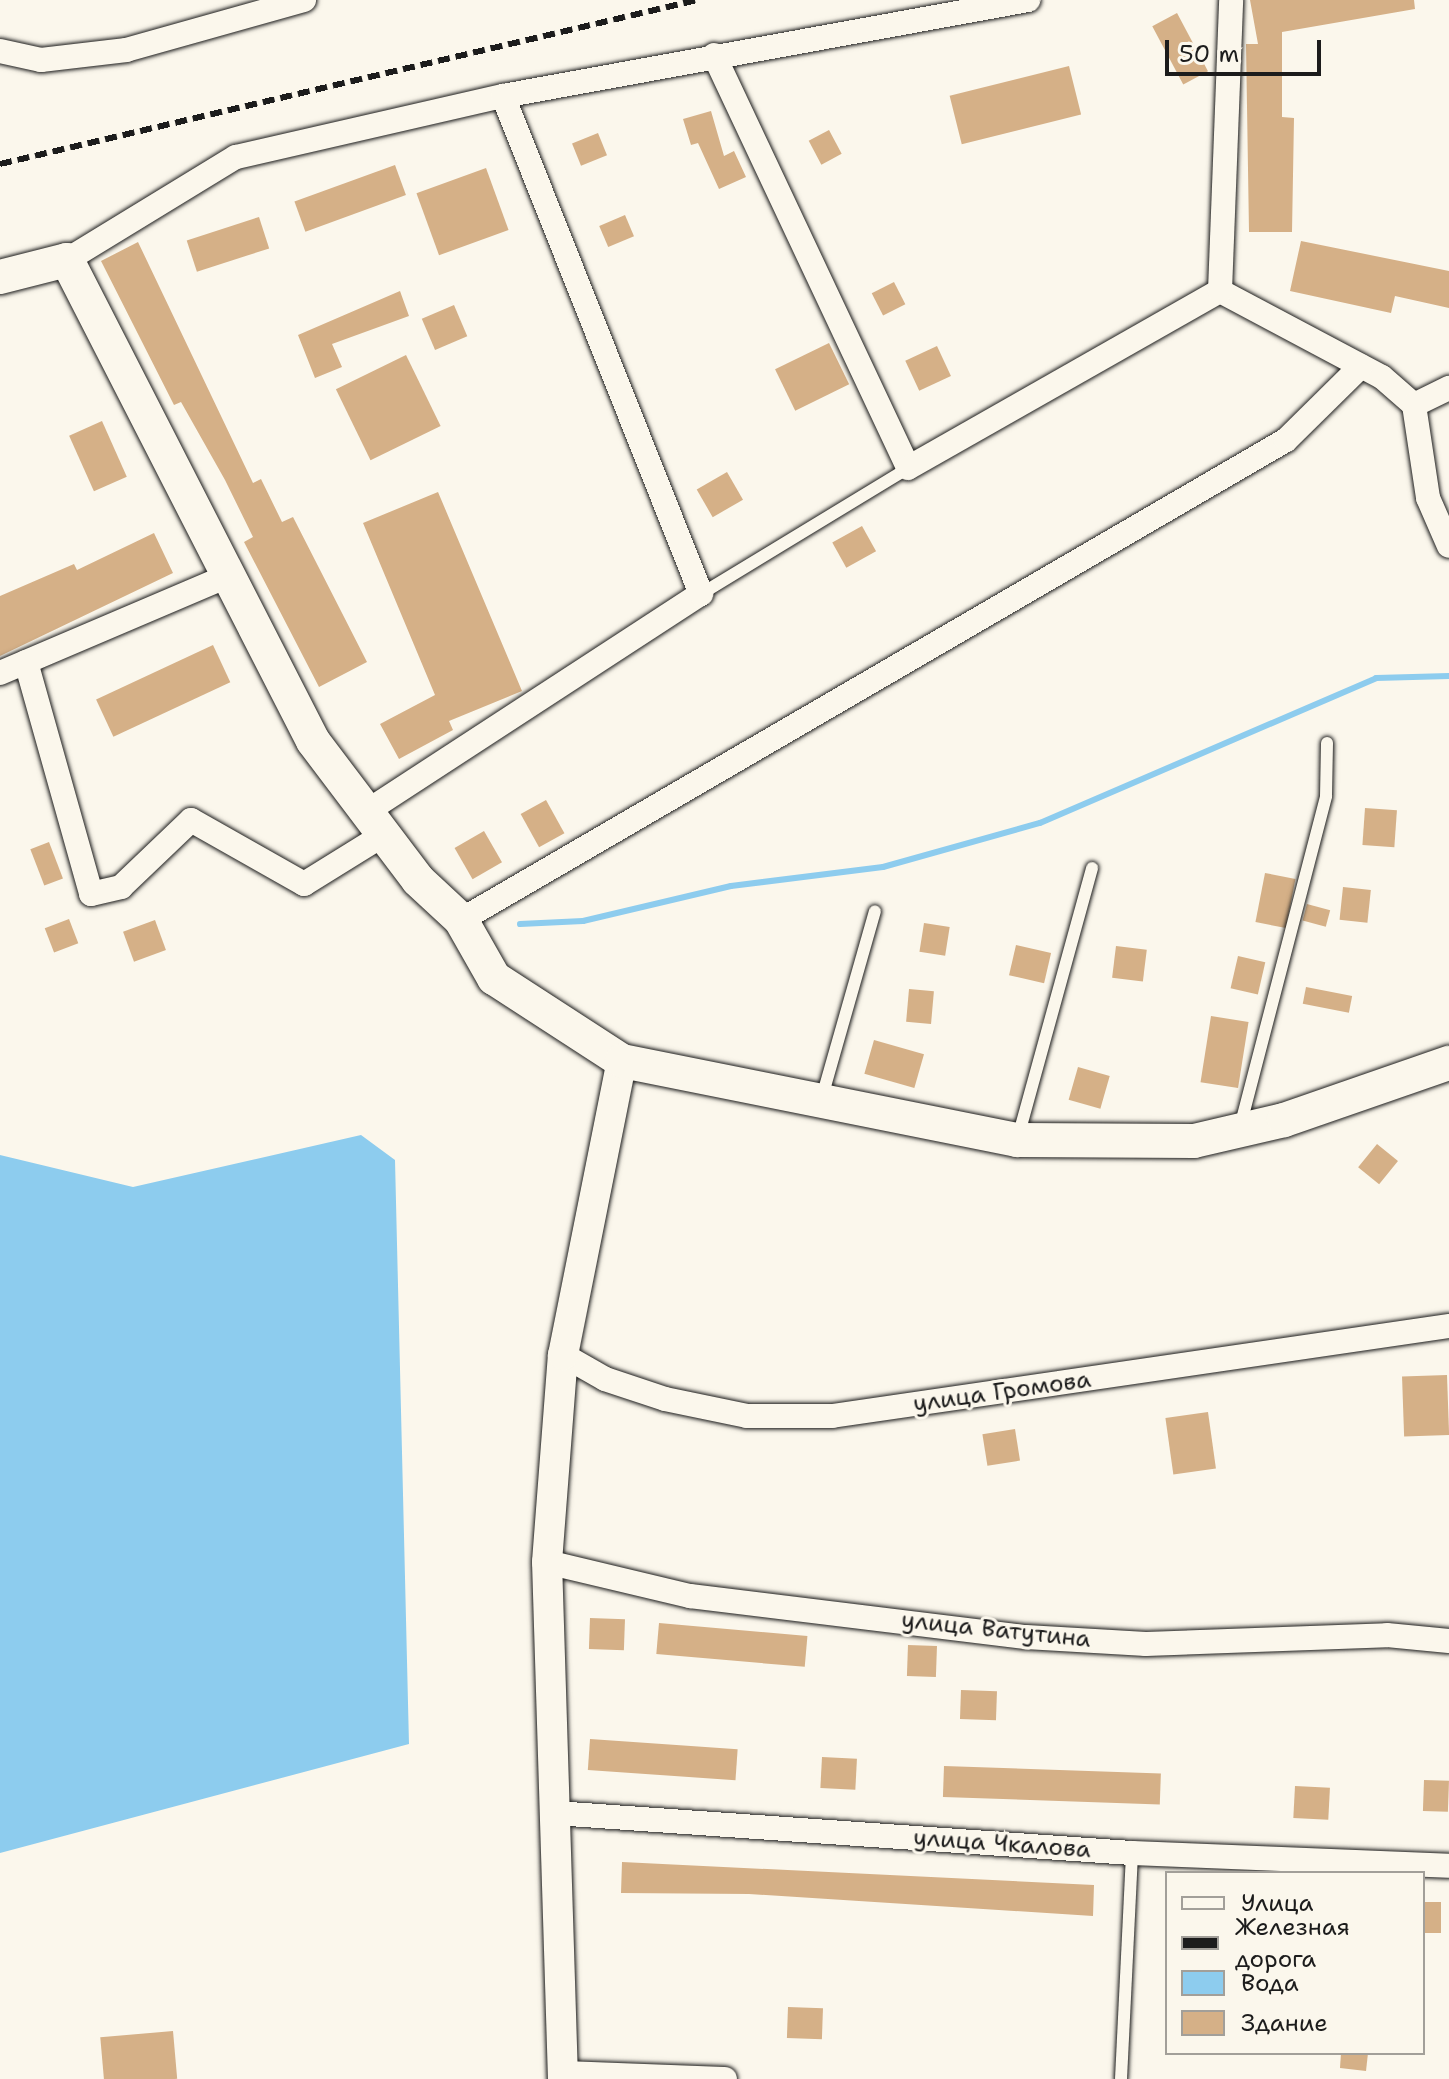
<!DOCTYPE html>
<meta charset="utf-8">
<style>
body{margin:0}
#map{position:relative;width:1449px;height:2079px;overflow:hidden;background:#fbf7ec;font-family:"Shantell Sans",sans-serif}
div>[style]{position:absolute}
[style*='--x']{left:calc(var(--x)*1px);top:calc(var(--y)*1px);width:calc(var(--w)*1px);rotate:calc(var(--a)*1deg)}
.water>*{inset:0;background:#8dccee}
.stream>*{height:6px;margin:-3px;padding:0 3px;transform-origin:3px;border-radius:3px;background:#8dccee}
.building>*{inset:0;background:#d5b087;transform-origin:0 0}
.roads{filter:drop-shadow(0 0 2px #1c1c1c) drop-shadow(0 0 2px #1c1c1c)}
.service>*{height:12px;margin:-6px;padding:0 6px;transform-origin:6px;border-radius:6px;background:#fbf7ec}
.minor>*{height:24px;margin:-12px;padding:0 12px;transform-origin:12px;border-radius:12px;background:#fbf7ec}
.tertiary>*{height:30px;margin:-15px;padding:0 15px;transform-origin:15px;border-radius:15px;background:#fbf7ec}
.secondary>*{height:34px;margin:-17px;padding:0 17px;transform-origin:17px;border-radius:17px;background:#fbf7ec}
.rail>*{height:6px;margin-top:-3px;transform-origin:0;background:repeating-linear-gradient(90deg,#1c1c1c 0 12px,transparent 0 18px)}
span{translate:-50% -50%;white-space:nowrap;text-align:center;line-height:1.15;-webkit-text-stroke:6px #fbf7ec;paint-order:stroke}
.street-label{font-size:24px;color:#1c1c1c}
.legend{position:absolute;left:1165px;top:1871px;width:260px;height:184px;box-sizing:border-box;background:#fbf7ec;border:2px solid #a29f99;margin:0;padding:10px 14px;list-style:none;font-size:24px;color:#1c1c1c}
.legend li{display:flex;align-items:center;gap:16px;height:40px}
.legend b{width:40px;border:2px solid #a29f99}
.scale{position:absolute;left:1165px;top:40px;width:156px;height:36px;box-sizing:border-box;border:4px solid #1c1c1c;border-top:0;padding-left:10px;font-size:24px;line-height:28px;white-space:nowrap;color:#1c1c1c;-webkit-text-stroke:6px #fbf7ec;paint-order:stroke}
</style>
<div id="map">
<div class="water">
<div style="clip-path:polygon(361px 1135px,395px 1160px,409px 1744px,0 1853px,0 1155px,133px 1187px)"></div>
</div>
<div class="stream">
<div style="--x:520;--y:924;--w:63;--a:-2.7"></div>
<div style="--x:583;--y:921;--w:152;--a:-13.3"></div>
<div style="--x:731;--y:886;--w:153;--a:-7.1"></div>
<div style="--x:883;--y:867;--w:163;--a:-15.7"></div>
<div style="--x:1040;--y:823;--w:366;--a:-23.3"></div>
<div style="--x:1376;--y:678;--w:73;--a:-1.6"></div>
</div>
<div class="building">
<div style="clip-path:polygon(1250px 0,1414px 0,1415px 9px,1282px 32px,1282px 117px,1294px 118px,1292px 232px,1249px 232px,1246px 44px,1258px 44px)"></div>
<div style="left:1177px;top:13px;width:66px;height:28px;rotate:62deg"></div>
<div style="left:1069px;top:66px;width:50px;height:123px;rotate:76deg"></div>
<div style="clip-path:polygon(711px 111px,724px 156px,734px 151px,746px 177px,719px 189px,698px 143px,691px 145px,683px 119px)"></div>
<div style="left:829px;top:130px;width:27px;height:23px;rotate:62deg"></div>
<div style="left:598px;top:133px;width:24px;height:28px;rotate:68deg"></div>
<div style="left:395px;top:165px;width:32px;height:107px;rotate:70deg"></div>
<div style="left:486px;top:168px;width:66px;height:74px;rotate:70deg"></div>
<div style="left:625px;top:215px;width:23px;height:28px;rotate:67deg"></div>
<div style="left:259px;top:217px;width:33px;height:76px;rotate:72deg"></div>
<div style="clip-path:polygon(1301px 241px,1449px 271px,1449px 308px,1395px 296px,1391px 313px,1290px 291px)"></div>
<div style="clip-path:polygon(138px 242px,253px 483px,261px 479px,282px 522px,293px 517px,367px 662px,319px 687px,244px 542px,253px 537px,225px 480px,181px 402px,174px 405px,101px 261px)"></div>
<div style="left:894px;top:282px;width:25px;height:25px;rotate:63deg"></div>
<div style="clip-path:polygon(400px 291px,409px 316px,332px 344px,342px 367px,315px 378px,298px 335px)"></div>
<div style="left:454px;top:305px;width:34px;height:35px;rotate:67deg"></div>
<div style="left:829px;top:343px;width:46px;height:60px;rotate:64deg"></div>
<div style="left:937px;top:346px;width:33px;height:35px;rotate:65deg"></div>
<div style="left:406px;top:355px;width:79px;height:78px;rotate:64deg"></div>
<div style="left:102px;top:421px;width:61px;height:36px;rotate:66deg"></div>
<div style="left:727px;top:472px;width:32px;height:35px;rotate:60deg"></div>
<div style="clip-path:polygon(438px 492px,522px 691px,449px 721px,453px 730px,399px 759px,380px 724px,435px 695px,363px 523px)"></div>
<div style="left:862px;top:526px;width:29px;height:34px;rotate:61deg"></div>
<div style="clip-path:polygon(154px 533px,173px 573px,0 656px,0 596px,74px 564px,77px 570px)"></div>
<div style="left:213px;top:645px;width:41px;height:129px;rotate:65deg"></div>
<div style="left:546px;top:800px;width:38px;height:29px;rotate:61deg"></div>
<div style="left:1365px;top:808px;width:32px;height:37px;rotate:4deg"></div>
<div style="left:484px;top:831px;width:36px;height:34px;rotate:60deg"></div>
<div style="left:49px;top:842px;width:39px;height:20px;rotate:69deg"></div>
<div style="left:1265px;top:873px;width:31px;height:50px;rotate:11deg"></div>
<div style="left:1343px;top:887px;width:28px;height:33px;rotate:6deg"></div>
<div style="left:1307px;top:904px;width:24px;height:17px;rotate:15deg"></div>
<div style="left:69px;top:919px;width:26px;height:26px;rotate:69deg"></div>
<div style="left:155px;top:920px;width:32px;height:34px;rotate:70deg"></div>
<div style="left:924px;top:923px;width:26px;height:29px;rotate:9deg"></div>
<div style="left:1016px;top:945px;width:36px;height:31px;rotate:13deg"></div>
<div style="left:1116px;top:946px;width:31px;height:32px;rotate:7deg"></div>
<div style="left:1238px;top:956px;width:28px;height:33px;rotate:13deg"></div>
<div style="left:1306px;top:987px;width:47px;height:17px;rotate:11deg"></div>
<div style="left:909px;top:989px;width:25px;height:33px;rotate:5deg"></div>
<div style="left:1211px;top:1016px;width:38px;height:67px;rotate:9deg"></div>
<div style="left:874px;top:1040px;width:52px;height:35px;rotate:16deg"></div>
<div style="left:1078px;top:1067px;width:33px;height:34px;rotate:16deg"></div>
<div style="left:1377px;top:1144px;width:27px;height:30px;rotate:39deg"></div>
<div style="left:1447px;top:1375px;width:60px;height:45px;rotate:88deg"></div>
<div style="left:1208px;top:1412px;width:57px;height:43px;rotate:82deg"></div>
<div style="left:1015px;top:1429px;width:32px;height:33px;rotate:81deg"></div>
<div style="left:590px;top:1618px;width:35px;height:31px;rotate:2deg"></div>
<div style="left:659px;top:1623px;width:149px;height:31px;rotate:5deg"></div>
<div style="left:908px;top:1645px;width:29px;height:31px;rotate:2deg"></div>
<div style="left:961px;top:1690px;width:36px;height:29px;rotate:2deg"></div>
<div style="left:590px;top:1739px;width:148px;height:31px;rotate:4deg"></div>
<div style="left:822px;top:1757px;width:35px;height:31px;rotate:3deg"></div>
<div style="left:944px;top:1766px;width:217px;height:31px;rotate:2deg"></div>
<div style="left:1424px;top:1780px;width:25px;height:31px;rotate:2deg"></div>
<div style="left:1295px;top:1786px;width:35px;height:32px;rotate:3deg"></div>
<div style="clip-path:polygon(622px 1862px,1094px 1885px,1093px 1916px,749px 1894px,621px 1893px)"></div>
<div style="left:1423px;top:1902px;width:18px;height:31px"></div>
<div style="left:788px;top:2007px;width:35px;height:31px;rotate:2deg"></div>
<div style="left:173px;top:2031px;width:48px;height:73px;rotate:85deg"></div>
<div style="clip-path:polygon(1341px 2053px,1368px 2053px,1366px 2071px,1340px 2068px)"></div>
</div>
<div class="roads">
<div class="service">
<div style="--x:701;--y:594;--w:242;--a:-31.3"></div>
<div style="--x:822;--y:1097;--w:193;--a:-74.1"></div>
<div style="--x:1240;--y:1127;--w:342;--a:-75.4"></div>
<div style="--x:1326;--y:796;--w:53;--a:-88.9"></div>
<div style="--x:1018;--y:1137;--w:279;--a:-74.6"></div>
<div style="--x:1121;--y:2079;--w:226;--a:-87.2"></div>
</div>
<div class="minor">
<div style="--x:0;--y:51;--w:42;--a:12.4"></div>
<div style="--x:41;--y:60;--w:86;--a:-6.7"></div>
<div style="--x:126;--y:50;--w:185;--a:-15.7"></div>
<div style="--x:714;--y:55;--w:456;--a:64.8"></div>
<div style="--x:908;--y:468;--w:359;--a:-29.6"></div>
<div style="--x:1220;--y:291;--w:183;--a:28"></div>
<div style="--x:1382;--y:377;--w:43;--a:41.2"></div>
<div style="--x:1414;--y:405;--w:94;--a:81.4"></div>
<div style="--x:1428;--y:498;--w:52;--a:66.4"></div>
<div style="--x:67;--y:260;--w:198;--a:-31.4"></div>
<div style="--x:236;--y:157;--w:274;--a:-12.9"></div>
<div style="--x:503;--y:96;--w:534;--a:-10.36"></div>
<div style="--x:1220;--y:291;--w:291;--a:-87.8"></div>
<div style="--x:1414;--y:405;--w:39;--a:-26"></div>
<div style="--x:26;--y:662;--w:241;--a:74.3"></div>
<div style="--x:91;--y:894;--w:31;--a:-13"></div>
<div style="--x:121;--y:887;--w:97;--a:-43.7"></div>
<div style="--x:191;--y:820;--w:130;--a:29.5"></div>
<div style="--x:304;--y:884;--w:93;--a:-31.8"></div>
<div style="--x:0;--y:673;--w:250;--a:-23.1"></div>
<div style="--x:366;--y:812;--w:400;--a:-33.1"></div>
<div style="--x:701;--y:594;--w:536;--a:-111.68"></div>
<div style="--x:461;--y:920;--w:954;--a:-30.19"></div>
<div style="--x:1286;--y:440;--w:105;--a:-44.6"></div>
<div style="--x:563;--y:1355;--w:48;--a:29.7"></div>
<div style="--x:605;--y:1379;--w:63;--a:18.4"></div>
<div style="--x:665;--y:1399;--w:84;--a:11.7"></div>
<div style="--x:747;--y:1416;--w:85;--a:0"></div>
<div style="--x:832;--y:1416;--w:624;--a:-8.3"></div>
<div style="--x:547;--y:1562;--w:147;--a:13.4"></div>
<div style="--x:690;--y:1596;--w:338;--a:7"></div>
<div style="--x:1026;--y:1637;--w:120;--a:3.3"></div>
<div style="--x:1146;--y:1644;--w:241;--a:-2.1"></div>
<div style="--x:1387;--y:1635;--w:62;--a:5.5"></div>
<div style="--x:555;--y:1813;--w:578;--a:3.97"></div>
<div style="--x:1132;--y:1853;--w:317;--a:2.3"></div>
<div style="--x:563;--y:2073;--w:162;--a:2.1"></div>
</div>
<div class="tertiary">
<div style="--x:563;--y:2079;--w:517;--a:-91.77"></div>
<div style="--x:547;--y:1562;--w:208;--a:-85.6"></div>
<div style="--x:563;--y:1355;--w:300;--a:-78.7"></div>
</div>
<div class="secondary">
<div style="--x:0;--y:277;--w:69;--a:-14.2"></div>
<div style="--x:67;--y:260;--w:540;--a:62.91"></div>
<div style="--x:313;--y:741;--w:174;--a:52.9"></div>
<div style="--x:418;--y:880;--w:59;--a:42.9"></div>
<div style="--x:461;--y:920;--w:67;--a:60.4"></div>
<div style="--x:494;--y:978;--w:153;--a:33"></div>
<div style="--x:622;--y:1061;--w:403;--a:11.3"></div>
<div style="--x:1017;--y:1140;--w:177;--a:0.3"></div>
<div style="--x:1194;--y:1141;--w:92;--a:-13.1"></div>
<div style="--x:1284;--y:1120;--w:175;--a:-19.1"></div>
</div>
</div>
<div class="rail">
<div style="--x:0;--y:164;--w:716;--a:-13.24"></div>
</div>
<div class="street-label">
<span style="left:1002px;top:1392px;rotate:-8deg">улица Громова</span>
<span style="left:996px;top:1630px;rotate:6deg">улица Ватутина</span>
<span style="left:1002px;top:1844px;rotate:4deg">улица Чкалова</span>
</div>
<ul class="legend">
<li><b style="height:10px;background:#fbf7ec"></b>Улица</li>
<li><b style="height:10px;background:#1c1c1c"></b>Железная дорога</li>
<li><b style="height:22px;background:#8dccee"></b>Вода</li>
<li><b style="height:22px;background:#d5b087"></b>Здание</li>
</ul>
<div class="scale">50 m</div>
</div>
